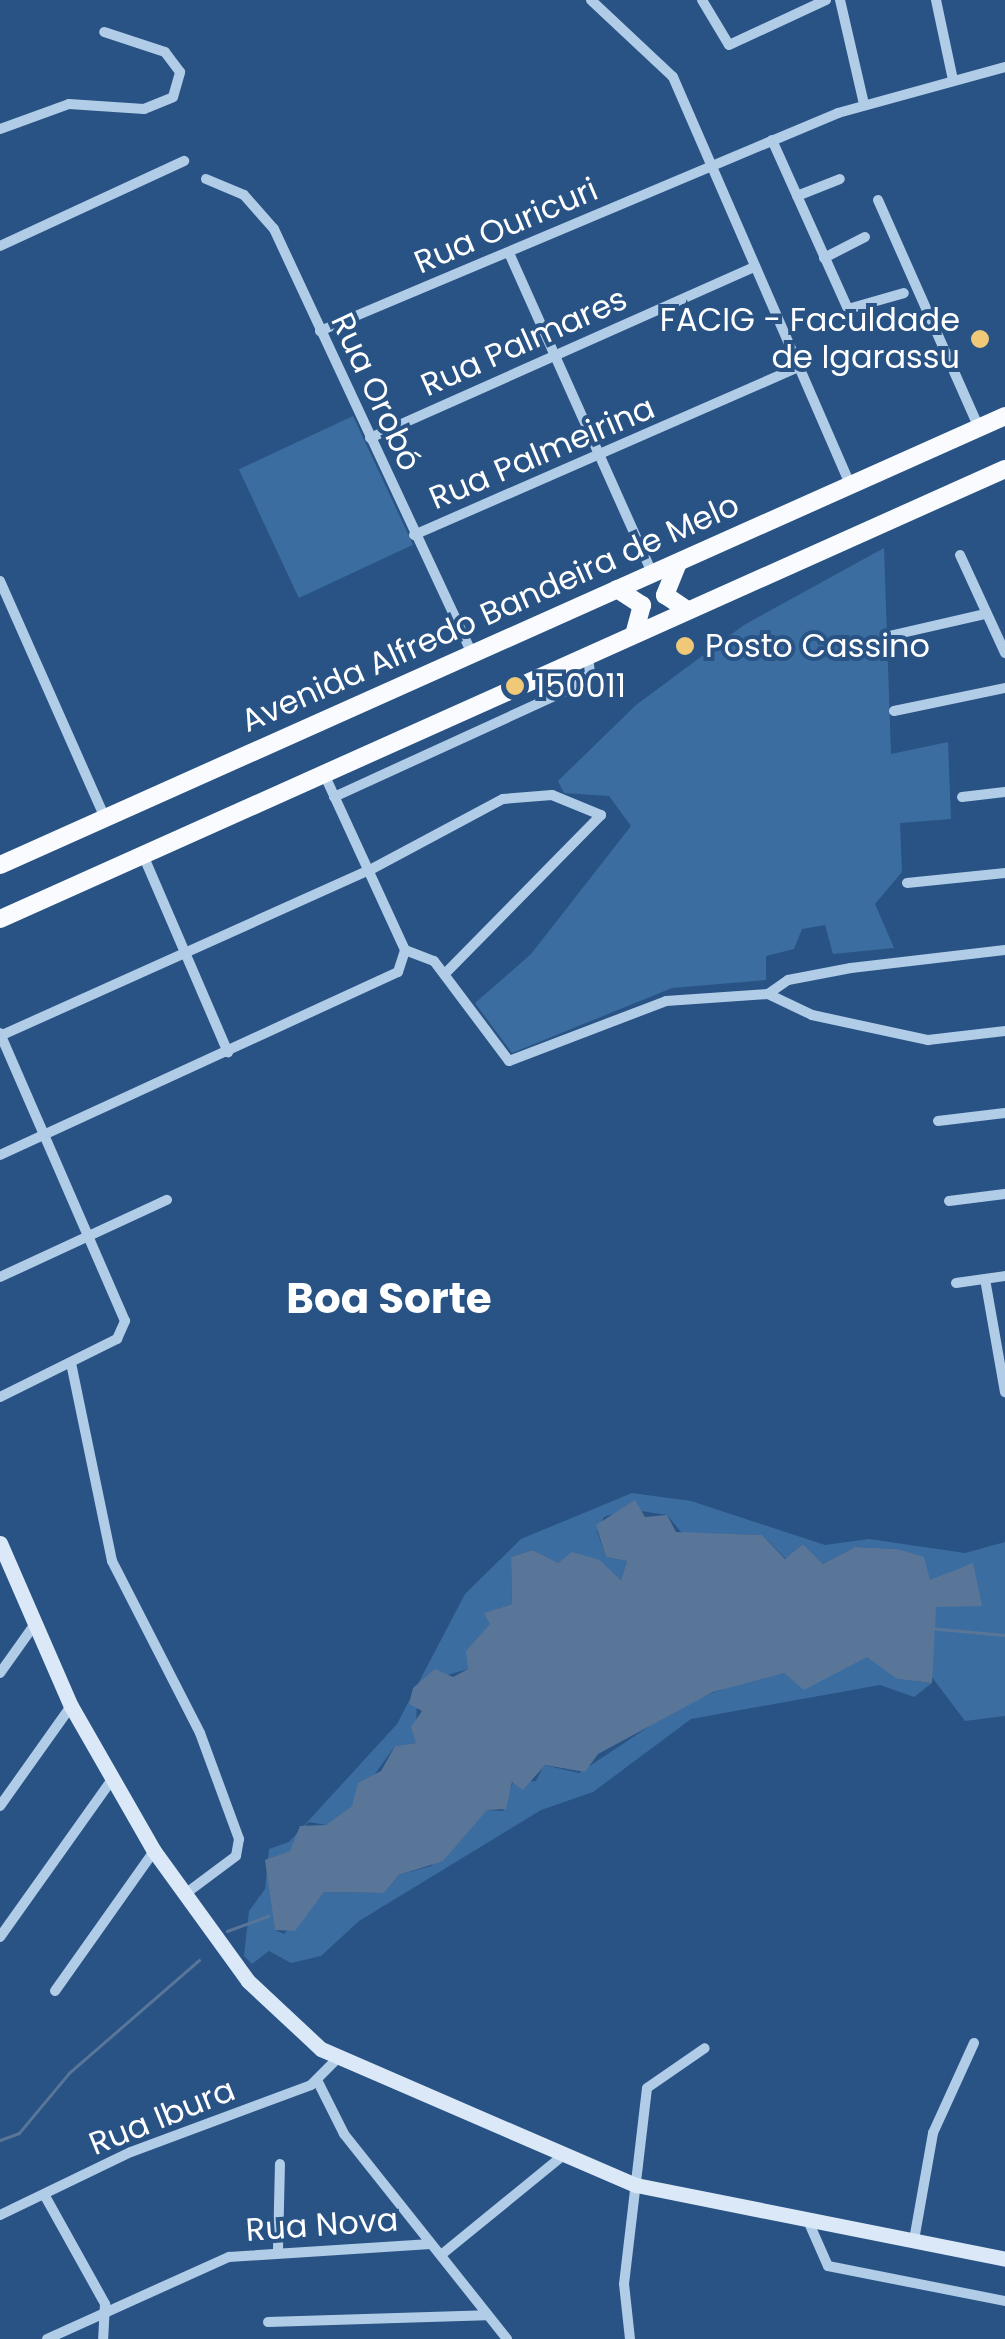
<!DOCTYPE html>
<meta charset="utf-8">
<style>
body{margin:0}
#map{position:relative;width:1005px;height:2339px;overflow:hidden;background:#285384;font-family:Poppins,sans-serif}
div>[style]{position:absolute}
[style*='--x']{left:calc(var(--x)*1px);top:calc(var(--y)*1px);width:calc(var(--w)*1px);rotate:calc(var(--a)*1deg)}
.green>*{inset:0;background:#3c6da0;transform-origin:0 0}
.water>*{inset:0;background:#597699}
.stream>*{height:2.5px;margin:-1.25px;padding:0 1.25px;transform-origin:1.25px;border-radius:1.25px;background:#597699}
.minor>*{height:10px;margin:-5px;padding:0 5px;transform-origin:5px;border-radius:5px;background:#b1cce7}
.secondary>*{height:15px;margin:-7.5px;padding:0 7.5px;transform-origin:7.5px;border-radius:7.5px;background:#dbe8f7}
.trunk>*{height:18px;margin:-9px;padding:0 9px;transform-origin:9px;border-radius:9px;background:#f9fbfe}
.dots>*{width:28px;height:28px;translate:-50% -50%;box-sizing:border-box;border:5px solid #285384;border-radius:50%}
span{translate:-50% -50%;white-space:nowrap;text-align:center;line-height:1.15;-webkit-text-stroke:8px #285384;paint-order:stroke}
.street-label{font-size:32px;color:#fff}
.poi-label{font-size:32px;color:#fff}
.right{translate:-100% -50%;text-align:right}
.left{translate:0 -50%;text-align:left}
.district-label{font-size:42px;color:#fff;font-weight:700}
</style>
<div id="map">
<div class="green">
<div style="left:353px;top:416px;width:142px;height:126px;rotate:65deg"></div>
<div style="clip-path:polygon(884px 548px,891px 754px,948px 742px,951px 819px,900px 823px,902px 872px,875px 904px,894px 948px,833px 954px,825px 925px,802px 929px,794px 949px,766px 956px,766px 980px,672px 988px,512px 1053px,475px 1003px,531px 954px,631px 826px,609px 796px,564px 793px,558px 781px,636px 705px,744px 625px)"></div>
<div style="clip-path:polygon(evenodd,632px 1493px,691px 1501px,825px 1545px,869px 1539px,965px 1553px,1005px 1542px,1005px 1716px,965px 1721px,928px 1672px,885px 1665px,897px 1679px,932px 1683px,914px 1697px,880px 1685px,691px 1719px,593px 1792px,541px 1810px,359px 1921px,321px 1956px,291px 1963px,269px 1951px,252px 1964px,244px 1956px,249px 1911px,265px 1889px,269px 1849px,289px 1842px,397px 1724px,465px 1594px,521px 1539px,632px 1493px,628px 1509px,667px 1515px,682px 1533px,762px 1535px,786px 1559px,803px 1544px,823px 1564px,855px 1547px,897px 1549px,851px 1661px,838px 1671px,798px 1682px,784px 1673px,758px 1676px,683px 1704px,579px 1773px,544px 1765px,536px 1781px,513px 1782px,503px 1811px,487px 1810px,431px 1866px,399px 1875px,384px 1893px,324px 1892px,284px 1934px,275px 1930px,266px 1860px,290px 1851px,308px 1822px,327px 1825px,352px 1806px,395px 1746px,416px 1743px,417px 1684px,468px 1669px,491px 1623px,485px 1613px,512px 1604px,511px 1557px,531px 1550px,553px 1563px,600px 1560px,621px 1580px,627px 1561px,606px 1557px,597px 1531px,604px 1517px,628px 1509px)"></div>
</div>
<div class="water">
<div style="clip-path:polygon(635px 1500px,645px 1517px,667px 1515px,676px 1532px,762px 1535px,785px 1559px,803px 1544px,823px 1564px,855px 1547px,897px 1549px,924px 1557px,930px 1580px,973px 1563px,982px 1606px,936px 1607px,932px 1683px,897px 1679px,867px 1657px,804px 1690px,784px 1673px,713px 1692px,598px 1754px,585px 1772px,545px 1765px,523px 1790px,512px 1782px,506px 1809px,487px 1810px,443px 1861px,399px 1875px,384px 1893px,324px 1892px,295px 1931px,275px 1930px,265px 1860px,290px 1851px,300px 1826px,326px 1825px,352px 1806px,358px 1783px,381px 1771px,395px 1746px,416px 1743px,411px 1727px,422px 1711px,409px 1704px,413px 1688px,435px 1669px,453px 1677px,468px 1669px,466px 1651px,490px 1624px,484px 1613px,512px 1604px,511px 1557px,532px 1550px,558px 1563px,572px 1552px,600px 1560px,621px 1580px,627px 1561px,606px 1557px,596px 1525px)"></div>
</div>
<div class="stream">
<div style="--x:929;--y:1628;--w:76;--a:5.3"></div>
<div style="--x:227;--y:1931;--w:44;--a:-20.1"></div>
<div style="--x:0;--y:2140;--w:20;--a:-20"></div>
<div style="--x:19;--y:2133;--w:78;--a:-50.2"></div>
<div style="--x:69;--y:2073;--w:172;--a:-41"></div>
</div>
<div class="minor">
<div style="--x:591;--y:0;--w:112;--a:43.2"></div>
<div style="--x:673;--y:77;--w:446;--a:66.5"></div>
<div style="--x:702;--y:0;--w:52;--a:59"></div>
<div style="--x:729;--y:45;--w:107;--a:-24.9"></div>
<div style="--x:840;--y:0;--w:107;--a:77"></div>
<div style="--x:936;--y:0;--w:82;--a:78"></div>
<div style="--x:0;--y:129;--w:73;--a:-19.9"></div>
<div style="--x:69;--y:104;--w:75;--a:3.8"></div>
<div style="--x:144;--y:109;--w:31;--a:-22"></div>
<div style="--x:173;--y:97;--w:26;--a:-74"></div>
<div style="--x:180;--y:72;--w:25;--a:-127"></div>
<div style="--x:165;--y:52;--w:64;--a:-161.8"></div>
<div style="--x:772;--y:140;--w:185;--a:65.8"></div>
<div style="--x:848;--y:309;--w:58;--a:-15.9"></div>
<div style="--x:206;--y:179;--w:41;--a:22.8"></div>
<div style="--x:244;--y:195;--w:45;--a:48.6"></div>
<div style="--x:274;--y:229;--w:468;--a:65"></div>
<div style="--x:797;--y:196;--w:46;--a:-21.6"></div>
<div style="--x:878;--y:200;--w:249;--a:66.1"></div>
<div style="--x:0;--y:246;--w:203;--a:-24.8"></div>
<div style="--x:509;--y:253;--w:350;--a:65.9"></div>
<div style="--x:824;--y:258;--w:46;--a:-27.1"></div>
<div style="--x:320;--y:331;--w:562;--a:-22.82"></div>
<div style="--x:838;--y:113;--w:173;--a:-15.4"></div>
<div style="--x:370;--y:438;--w:418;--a:-24"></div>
<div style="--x:414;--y:535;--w:419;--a:-23.6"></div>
<div style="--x:960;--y:555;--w:108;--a:65.3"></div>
<div style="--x:0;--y:581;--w:259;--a:66.1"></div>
<div style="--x:889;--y:636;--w:98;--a:-12.9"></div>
<div style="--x:894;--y:711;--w:113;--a:-11.7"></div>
<div style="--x:334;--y:797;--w:266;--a:-24.6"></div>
<div style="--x:576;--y:686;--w:18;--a:-41"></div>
<div style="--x:590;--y:674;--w:19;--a:-96"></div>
<div style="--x:962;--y:797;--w:43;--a:-6.6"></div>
<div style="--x:143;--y:855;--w:215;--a:66.7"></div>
<div style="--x:907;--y:883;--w:99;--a:-5.8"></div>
<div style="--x:405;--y:950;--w:31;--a:21"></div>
<div style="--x:434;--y:961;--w:125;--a:53.1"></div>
<div style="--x:509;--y:1061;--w:168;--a:-20.9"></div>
<div style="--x:666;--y:1001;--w:102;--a:-3.9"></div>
<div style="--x:768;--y:994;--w:49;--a:25.5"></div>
<div style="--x:812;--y:1015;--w:119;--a:12.2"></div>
<div style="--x:928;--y:1040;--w:78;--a:-6.7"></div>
<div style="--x:768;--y:994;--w:24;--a:-35"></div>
<div style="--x:788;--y:980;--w:64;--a:-10.8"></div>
<div style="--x:851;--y:968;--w:155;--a:-6.7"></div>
<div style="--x:0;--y:1036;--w:403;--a:-24.2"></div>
<div style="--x:368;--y:871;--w:153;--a:-28.1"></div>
<div style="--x:503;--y:799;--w:49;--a:-4.7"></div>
<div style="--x:552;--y:795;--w:53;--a:22.2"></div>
<div style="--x:601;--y:815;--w:223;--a:134.5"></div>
<div style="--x:938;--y:1121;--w:67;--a:-6.8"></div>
<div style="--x:0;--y:1155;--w:438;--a:-24.7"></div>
<div style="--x:398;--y:972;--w:23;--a:-72"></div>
<div style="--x:405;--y:950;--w:194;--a:-114.7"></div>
<div style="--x:949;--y:1201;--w:56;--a:-7.1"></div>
<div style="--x:0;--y:1277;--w:184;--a:-24.8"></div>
<div style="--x:985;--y:1279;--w:115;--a:80"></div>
<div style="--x:956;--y:1283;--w:49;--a:-8.1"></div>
<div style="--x:71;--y:1363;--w:202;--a:78.3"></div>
<div style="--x:112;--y:1561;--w:193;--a:62.9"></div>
<div style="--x:200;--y:1733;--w:113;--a:69.8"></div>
<div style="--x:239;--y:1839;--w:17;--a:100"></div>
<div style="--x:236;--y:1856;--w:64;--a:143.3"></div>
<div style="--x:0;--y:1397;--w:131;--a:-26.4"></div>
<div style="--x:117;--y:1339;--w:20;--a:-66"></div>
<div style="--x:125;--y:1321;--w:314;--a:-113.5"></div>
<div style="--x:0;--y:1673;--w:60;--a:-54.5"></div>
<div style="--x:0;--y:1806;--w:123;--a:-54.6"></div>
<div style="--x:0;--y:1937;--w:191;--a:-54.6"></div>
<div style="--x:55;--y:1991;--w:171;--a:-54.7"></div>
<div style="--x:318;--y:2082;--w:58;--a:63.4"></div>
<div style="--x:344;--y:2134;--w:262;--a:51.5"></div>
<div style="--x:45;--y:2196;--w:124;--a:60.9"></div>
<div style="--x:105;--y:2304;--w:35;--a:93"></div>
<div style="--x:0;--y:2215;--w:145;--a:-25.7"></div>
<div style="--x:131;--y:2152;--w:192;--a:-20.4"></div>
<div style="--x:311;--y:2085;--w:37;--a:-45"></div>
<div style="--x:809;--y:2223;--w:47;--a:66.2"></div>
<div style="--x:828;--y:2266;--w:180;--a:11.2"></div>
<div style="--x:914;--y:2240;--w:109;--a:-79.9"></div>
<div style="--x:933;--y:2133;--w:99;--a:-65.5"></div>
<div style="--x:278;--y:2250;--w:86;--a:-88.7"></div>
<div style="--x:441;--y:2255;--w:154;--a:-39.2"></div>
<div style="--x:268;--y:2322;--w:218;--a:-1.8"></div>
<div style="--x:47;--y:2339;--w:200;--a:-24.3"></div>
<div style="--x:229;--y:2257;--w:202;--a:-3.7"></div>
<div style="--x:630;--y:2339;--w:55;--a:-96.2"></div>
<div style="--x:624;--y:2284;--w:197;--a:-83.3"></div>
<div style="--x:647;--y:2088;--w:70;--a:-34.6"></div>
</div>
<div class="secondary">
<div style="--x:0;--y:1543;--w:178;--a:66.5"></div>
<div style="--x:71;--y:1706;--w:167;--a:60.2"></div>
<div style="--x:154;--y:1851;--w:160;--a:54.1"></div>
<div style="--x:248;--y:1981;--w:100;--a:43"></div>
<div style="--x:321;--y:2049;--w:343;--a:23.4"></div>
<div style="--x:636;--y:2185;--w:376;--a:11.3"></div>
</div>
<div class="trunk">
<div style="--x:678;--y:563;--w:35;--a:112"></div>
<div style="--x:665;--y:595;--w:27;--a:34"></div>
<div style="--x:617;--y:589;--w:30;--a:33"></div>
<div style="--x:642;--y:605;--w:30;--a:105"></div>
<div style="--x:0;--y:865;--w:1101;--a:-24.07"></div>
<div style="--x:0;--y:919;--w:1101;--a:-24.12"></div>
</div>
<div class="dots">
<div style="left:980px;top:339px;background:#efc878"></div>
<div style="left:685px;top:646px;background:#efc878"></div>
<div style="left:515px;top:686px;background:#efc878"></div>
</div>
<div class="street-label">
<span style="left:506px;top:226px;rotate:-23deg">Rua Ouricuri</span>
<span style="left:524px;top:342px;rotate:-24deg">Rua Palmares</span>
<span style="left:376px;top:392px;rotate:65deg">Rua Orobó</span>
<span style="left:542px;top:453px;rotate:-23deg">Rua Palmeirina</span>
<span style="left:490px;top:613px;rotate:-24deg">Avenida Alfredo Bandeira de Melo</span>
<span style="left:162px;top:2117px;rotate:-22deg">Rua Ibura</span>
<span style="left:322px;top:2225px;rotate:-4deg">Rua Nova</span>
</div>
<div class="poi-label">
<span class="right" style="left:960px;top:339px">FACIG - Faculdade<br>de Igarassu</span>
<span class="left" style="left:705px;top:646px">Posto Cassino</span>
<span class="left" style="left:535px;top:686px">150011</span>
</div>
<div class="district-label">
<span style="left:389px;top:1299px">Boa Sorte</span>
</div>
</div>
